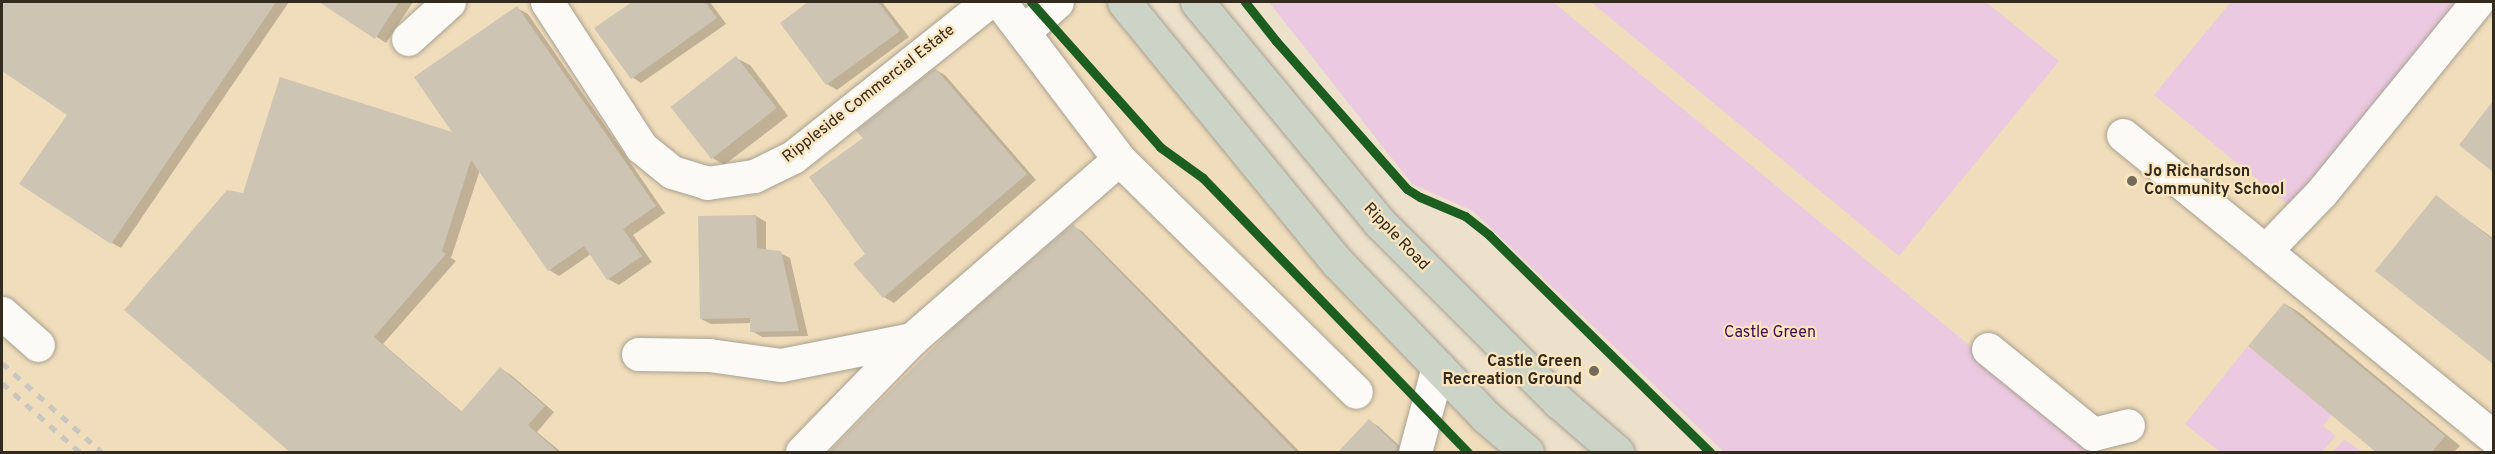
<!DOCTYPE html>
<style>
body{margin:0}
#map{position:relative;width:2495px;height:454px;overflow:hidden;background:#ede1cc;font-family:Overpass,sans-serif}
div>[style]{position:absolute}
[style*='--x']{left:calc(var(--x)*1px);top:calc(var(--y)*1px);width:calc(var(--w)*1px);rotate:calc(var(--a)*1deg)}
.built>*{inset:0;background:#f0ddbb}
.green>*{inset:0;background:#ebc9e0}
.shadow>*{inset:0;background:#0003}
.building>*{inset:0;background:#cdc4b4;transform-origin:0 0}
.roads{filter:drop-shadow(0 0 2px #a9a090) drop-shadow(0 0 2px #a9a090)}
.minor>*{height:33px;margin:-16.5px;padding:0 16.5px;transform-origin:16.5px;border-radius:16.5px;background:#fcfaf7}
.highway>*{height:33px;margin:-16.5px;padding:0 16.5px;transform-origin:16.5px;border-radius:16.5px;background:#ccd3c7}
.rail>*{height:4.5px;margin-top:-2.25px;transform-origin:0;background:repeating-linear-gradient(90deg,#c9c6c0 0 8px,transparent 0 16px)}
.cycleway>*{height:9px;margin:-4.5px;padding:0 4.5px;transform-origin:4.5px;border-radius:4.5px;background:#1b5e20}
.dots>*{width:16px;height:16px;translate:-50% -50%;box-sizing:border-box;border:3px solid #fae5bf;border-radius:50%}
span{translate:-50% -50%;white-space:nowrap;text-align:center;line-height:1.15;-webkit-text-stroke:4.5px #fae5bf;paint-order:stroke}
.street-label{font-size:16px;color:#332b1d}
.poi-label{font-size:16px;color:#332b1d;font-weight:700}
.left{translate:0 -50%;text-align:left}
.right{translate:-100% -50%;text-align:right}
.park-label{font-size:16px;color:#470550}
.frame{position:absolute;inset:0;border:3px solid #332b1d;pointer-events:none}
</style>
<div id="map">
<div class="built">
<div style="clip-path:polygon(2px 2px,1119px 2px,1503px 452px,2px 452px)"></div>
<div style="clip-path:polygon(1553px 2px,2493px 2px,2493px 452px,2362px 452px,2344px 439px,2333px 452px,2099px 452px)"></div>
</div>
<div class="green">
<div style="clip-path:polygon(1269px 2px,1553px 2px,2099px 452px,1724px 452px,1473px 211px,1412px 184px)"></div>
<div style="clip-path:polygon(1591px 2px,1986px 2px,2059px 61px,1899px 256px)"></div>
<div style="clip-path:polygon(2231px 2px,2464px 2px,2293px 209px,2154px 95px)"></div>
<div style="clip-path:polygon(2248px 346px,2332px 415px,2323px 426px,2336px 436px,2322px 452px,2220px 452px,2185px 424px)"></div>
<div style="clip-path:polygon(2344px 439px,2362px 452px,2333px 452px)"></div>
</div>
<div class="shadow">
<div style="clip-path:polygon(2px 2px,289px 2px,121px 248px,112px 243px,69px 115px,2px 69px)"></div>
<div style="clip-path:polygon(340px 2px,413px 2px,386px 43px,335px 10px)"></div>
<div style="clip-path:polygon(634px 2px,710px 2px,726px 24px,641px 83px,632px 77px,597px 28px)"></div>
<div style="clip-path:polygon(808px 2px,882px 2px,909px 37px,837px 90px,827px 84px)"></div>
<div style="clip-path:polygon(517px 8px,528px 14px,665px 213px,633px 235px,652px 262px,619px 285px,608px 279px,591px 254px,559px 276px,549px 270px,480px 170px,451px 258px,456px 261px,383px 344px,463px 413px,501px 369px,511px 375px,554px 412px,537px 432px,561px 452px,291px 452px,244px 195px,456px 135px)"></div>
<div style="clip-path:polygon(736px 58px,750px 65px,788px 116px,724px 165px,711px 157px)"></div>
<div style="clip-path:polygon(936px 70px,945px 75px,1036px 180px,894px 303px,884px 297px,855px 264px,867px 254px,865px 138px)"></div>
<div style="clip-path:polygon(2494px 104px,2494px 171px,2461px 145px)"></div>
<div style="clip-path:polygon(2436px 197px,2494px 239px,2494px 362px,2377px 271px)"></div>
<div style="clip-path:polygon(756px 216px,766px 222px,766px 251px,780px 253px,790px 258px,808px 336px,762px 337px,752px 331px,752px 323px,711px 324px,701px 319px)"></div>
<div style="clip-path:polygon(1073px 226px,1082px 231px,1300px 452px,830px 452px)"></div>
<div style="clip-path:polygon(2285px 304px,2300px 313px,2460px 446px,2454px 452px,2379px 452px)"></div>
<div style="clip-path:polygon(1369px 421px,1378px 426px,1406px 452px,1339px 452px)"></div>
</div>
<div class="building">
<div style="clip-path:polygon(2px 2px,276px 2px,111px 244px,19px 184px,67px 115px,2px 71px)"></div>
<div style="clip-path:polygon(319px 2px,399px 2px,375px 39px)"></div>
<div style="clip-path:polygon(632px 2px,705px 2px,717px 18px,631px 79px,594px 28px)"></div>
<div style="clip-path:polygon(808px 2px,878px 2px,900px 31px,826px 85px,780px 23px)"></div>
<div style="clip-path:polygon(517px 6px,656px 206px,623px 229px,642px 256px,607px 280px,584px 246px,548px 271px,471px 160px,442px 251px,446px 254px,374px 337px,461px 412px,500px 367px,545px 406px,528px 425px,559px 453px,291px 453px,124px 310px,227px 190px,243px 193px,280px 77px,452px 132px,414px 77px)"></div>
<div style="left:736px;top:56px;width:66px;height:83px;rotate:52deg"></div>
<div style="clip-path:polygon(935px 68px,1027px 174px,883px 298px,853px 264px,865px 254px,809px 177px,863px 138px,856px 131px)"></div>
<div style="clip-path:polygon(2493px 101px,2493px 172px,2459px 145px)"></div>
<div style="clip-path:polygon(2436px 195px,2493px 240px,2493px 364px,2375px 271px)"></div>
<div style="clip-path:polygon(756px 215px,757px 248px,781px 251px,799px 331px,750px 332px,750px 318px,700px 319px,698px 216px)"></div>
<div style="clip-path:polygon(1073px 224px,1297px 453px,828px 453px,955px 326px)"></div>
<div style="clip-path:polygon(2284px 303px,2445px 436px,2431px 453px,2377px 453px,2248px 346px)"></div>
<div style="clip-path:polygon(1369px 419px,1397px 446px,1397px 453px,1337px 453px)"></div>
</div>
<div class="roads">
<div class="minor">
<div style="--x:547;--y:2;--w:173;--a:57"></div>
<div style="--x:641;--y:147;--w:40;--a:39"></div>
<div style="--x:672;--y:172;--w:37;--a:17"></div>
<div style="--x:707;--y:183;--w:48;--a:-8.5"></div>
<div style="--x:754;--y:176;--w:43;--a:-26"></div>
<div style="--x:793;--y:157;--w:249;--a:-38.5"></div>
<div style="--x:1000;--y:2;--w:197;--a:52.8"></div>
<div style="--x:1119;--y:159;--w:332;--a:44.5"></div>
<div style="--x:1023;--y:32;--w:45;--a:-41.4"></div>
<div style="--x:408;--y:39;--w:55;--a:-42.1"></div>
<div style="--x:2123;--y:135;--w:479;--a:39.2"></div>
<div style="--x:2265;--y:251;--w:81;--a:-46"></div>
<div style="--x:2321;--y:193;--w:247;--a:-50.8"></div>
<div style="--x:2;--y:313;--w:48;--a:41.6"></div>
<div style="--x:1988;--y:349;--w:135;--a:39"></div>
<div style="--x:2093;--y:434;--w:36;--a:-14"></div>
<div style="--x:638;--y:354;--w:71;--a:0.8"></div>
<div style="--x:709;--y:355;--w:73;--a:7.9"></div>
<div style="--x:781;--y:365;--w:134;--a:-11.2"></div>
<div style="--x:912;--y:339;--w:274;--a:-41"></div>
<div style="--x:802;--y:452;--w:158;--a:-45.8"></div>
<div style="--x:1415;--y:452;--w:88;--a:-74.9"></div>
</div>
<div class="highway">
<div style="--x:1124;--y:2;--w:336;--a:50.7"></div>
<div style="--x:1337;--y:262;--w:215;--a:46.1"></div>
<div style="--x:1486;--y:417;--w:54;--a:40.5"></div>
<div style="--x:1197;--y:2;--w:286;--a:50.4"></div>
<div style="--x:1379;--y:222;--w:255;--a:45"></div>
<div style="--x:1559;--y:402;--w:77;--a:40.8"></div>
</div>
</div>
<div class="rail">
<div style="--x:2;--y:363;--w:134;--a:41.7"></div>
<div style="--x:2;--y:383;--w:104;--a:41.5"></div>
</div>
<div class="cycleway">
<div style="--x:1031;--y:2;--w:194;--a:48.3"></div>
<div style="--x:1160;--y:147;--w:53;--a:35.8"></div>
<div style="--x:1203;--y:178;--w:381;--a:46"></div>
<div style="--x:1245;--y:2;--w:50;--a:51.5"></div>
<div style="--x:1276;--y:41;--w:198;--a:48.5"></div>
<div style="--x:1407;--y:189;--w:15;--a:32"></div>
<div style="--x:1420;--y:197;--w:49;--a:22.9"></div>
<div style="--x:1465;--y:216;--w:31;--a:38"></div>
<div style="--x:1489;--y:235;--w:310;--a:44.5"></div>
</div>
<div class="dots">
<div style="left:2132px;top:181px;background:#746b5a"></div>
<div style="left:1594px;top:371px;background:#746b5a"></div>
</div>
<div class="street-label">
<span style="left:869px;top:94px;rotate:-38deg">Rippleside Commercial Estate</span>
<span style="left:1396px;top:237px;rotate:46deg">Ripple Road</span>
</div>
<div class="poi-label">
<span class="left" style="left:2144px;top:181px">Jo Richardson<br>Community School</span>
<span class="right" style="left:1582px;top:371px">Castle Green<br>Recreation Ground</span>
</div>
<div class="park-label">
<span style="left:1770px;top:333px">Castle Green</span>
</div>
<div class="frame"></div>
</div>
